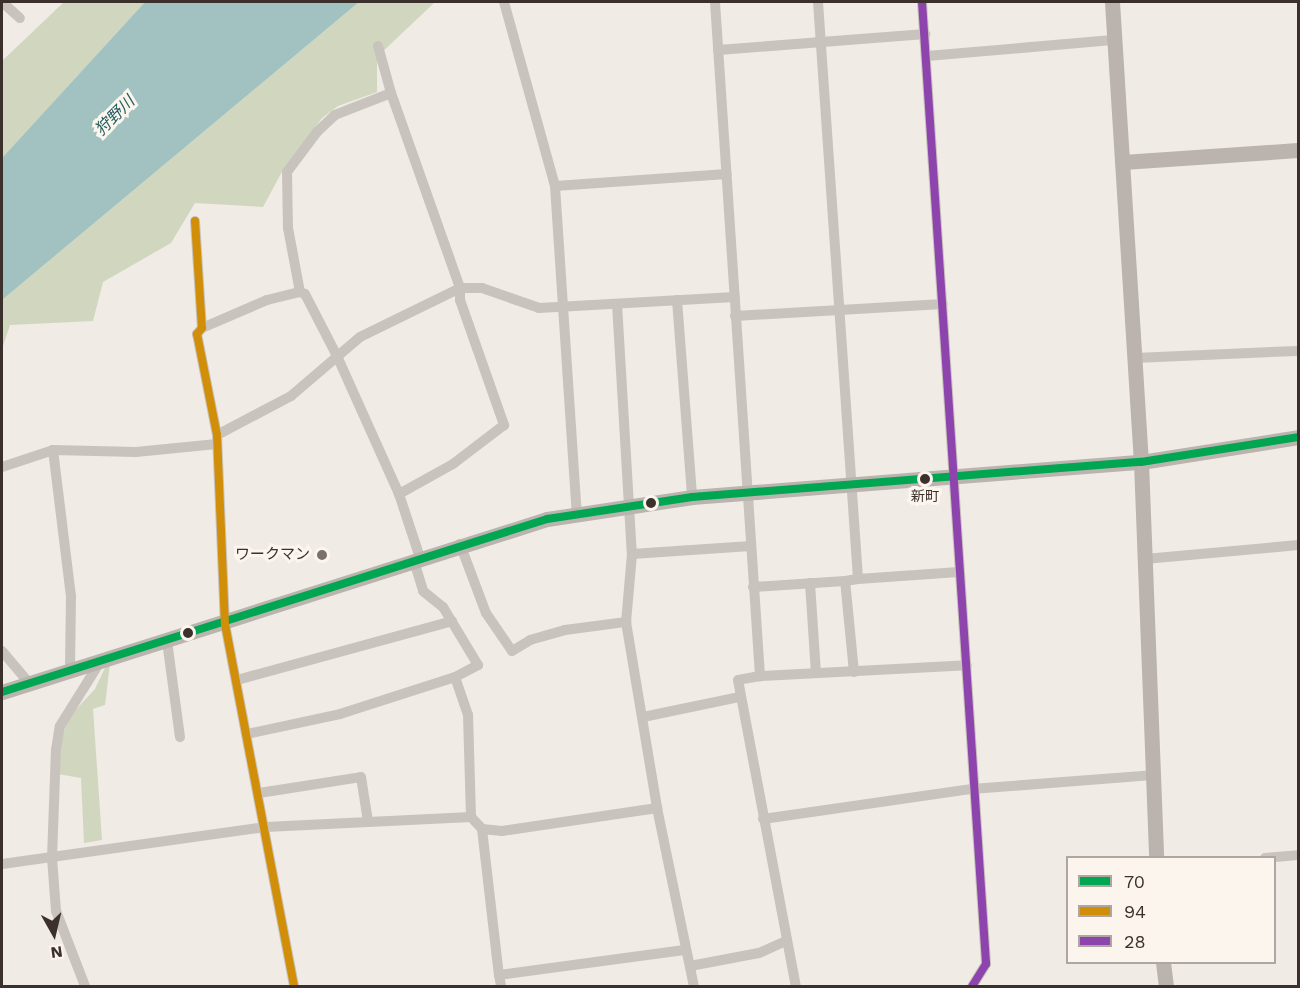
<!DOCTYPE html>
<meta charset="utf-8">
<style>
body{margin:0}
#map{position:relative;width:1300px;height:988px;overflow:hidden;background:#f0ebe5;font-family:"Work Sans","Noto Sans JP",sans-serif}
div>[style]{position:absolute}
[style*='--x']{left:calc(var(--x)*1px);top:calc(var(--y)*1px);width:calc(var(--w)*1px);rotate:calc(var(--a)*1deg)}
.green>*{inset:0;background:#d1d6bf}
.water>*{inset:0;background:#a1c2c1}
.street>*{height:10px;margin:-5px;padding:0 5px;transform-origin:5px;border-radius:5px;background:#c9c3be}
.secondary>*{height:15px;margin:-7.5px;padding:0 7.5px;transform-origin:7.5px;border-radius:7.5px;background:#bab3ae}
.bus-1>*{height:8px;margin:-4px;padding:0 4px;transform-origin:4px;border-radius:4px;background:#00a651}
.bus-2>*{height:8px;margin:-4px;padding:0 4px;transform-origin:4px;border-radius:4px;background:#d18e09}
.bus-3>*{height:8px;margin:-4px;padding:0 4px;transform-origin:4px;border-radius:4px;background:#8e44ad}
.dots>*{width:16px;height:16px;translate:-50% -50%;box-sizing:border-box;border:3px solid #fbf5ee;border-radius:50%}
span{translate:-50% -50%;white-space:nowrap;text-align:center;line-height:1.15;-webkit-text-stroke:6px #fbf5ee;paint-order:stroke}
.bus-label{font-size:14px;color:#3b302b}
.poi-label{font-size:15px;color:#3b302b}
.right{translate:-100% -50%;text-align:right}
.water-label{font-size:16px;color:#1f5a5e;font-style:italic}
.frame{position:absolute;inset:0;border:3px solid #3b302b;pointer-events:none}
.legend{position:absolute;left:1066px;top:856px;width:210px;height:108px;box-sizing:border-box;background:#fbf5ee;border:2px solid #aea6a0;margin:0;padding:8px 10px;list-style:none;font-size:18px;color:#3b302b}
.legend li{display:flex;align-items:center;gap:12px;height:30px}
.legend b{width:30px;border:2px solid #aea6a0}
.north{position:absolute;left:24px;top:904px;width:60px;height:60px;-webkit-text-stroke:4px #fbf5ee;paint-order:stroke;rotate:172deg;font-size:16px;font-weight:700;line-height:24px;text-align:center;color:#3b302b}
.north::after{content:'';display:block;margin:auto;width:21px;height:27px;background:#3b302b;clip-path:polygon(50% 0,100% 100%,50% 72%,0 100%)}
</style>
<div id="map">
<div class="green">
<div style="clip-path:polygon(64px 2px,145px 2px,2px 158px,2px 61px)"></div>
<div style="clip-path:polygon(359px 2px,435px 2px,377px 57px,377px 92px,338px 106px,322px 118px,284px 168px,263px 207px,195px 203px,171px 243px,103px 282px,93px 321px,10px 325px,2px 349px,2px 300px)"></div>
<div style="clip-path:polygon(111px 655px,105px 705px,93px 709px,102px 840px,84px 843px,81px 778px,58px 774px,58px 748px,69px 717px,95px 689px)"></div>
</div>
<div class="water">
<div style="clip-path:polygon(145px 2px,359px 2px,2px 300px,2px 158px)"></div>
</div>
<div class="street">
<div style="--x:2;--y:2;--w:24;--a:42"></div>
<div style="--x:504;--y:2;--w:191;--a:74.5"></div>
<div style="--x:555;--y:186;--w:328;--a:86.2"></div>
<div style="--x:715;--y:2;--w:676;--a:86.18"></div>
<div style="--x:760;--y:676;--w:22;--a:170"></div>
<div style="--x:738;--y:680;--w:311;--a:79.3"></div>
<div style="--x:818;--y:2;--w:578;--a:86.03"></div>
<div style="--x:858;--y:579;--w:101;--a:-4"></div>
<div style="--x:922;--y:2;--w:964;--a:86.19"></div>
<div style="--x:986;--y:964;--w:26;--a:122"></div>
<div style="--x:378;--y:46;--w:49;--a:74.5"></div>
<div style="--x:391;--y:93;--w:207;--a:70.5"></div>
<div style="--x:460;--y:288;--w:22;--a:0"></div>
<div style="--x:482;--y:288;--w:60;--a:19.3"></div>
<div style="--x:539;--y:308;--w:196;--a:-3.2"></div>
<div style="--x:718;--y:50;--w:208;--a:-4.4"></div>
<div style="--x:927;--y:56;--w:189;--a:-4.9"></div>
<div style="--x:391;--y:93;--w:60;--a:158.6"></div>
<div style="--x:335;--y:115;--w:25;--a:137"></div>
<div style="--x:317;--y:132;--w:50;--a:126.9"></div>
<div style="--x:287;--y:172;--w:56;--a:89"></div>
<div style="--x:288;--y:228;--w:65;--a:79.4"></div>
<div style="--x:300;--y:292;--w:5;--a:22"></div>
<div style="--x:305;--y:294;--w:70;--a:62.7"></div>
<div style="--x:337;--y:356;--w:151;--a:65.8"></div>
<div style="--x:399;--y:494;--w:67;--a:71.8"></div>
<div style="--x:555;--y:186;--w:172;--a:-4"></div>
<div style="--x:195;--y:221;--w:107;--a:86.3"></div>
<div style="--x:202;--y:328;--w:8;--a:130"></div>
<div style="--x:197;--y:334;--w:103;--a:78.8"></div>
<div style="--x:217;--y:435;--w:189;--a:87.6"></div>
<div style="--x:225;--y:624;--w:369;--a:79.2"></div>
<div style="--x:677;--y:300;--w:198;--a:85.6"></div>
<div style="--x:617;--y:304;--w:250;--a:86.6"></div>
<div style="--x:632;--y:554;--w:68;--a:95"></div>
<div style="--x:626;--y:622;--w:189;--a:80.5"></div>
<div style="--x:657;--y:808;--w:182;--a:78.3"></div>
<div style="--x:735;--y:316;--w:208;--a:-3.3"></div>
<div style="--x:202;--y:328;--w:71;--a:-23.3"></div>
<div style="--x:267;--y:300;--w:34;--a:-14"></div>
<div style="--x:1135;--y:358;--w:163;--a:-2.5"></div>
<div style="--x:217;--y:435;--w:84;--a:-27.8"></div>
<div style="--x:291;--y:396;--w:91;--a:-40.5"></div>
<div style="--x:360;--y:337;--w:111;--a:-26.1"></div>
<div style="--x:460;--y:288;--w:12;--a:90"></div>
<div style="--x:460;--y:300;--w:133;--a:70.6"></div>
<div style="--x:504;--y:425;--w:64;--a:142.6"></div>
<div style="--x:453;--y:464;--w:62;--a:150.9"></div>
<div style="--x:53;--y:450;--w:147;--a:83"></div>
<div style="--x:71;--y:596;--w:74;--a:90.8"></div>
<div style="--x:2;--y:467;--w:54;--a:-18.4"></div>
<div style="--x:53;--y:450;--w:83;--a:1.4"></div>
<div style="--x:136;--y:452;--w:81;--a:-5.6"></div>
<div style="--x:460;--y:544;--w:74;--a:69.4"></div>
<div style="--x:486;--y:613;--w:46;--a:55.6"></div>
<div style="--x:512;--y:651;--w:21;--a:-31"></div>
<div style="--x:530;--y:640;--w:36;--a:-16"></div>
<div style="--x:565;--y:630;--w:62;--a:-7.5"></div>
<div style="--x:632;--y:554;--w:119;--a:-3.8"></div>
<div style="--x:1145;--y:559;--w:154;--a:-5.2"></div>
<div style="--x:414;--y:561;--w:31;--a:73"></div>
<div style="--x:423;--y:591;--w:26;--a:39"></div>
<div style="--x:443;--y:607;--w:68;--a:58.9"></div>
<div style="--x:478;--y:665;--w:26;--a:152"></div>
<div style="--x:455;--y:677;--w:40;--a:71.1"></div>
<div style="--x:468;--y:715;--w:102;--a:88.3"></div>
<div style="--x:810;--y:583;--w:90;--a:86.2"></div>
<div style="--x:753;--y:587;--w:92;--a:-3.7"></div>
<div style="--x:167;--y:641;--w:97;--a:82.3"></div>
<div style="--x:2;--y:651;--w:42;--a:49.8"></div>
<div style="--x:854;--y:672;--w:91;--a:-95.6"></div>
<div style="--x:845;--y:581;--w:13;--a:-9"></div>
<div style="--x:760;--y:676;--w:207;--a:-3"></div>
<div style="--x:237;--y:680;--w:223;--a:-15.3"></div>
<div style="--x:643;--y:717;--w:99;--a:-11.7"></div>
<div style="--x:247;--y:734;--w:95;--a:-12.1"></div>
<div style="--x:340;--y:714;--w:121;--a:-17.8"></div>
<div style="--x:259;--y:793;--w:103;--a:-8.9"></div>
<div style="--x:361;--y:777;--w:45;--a:81"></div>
<div style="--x:763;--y:819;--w:211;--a:-8.2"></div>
<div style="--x:972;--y:789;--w:181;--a:-4.4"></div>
<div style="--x:482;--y:829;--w:147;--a:83.4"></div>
<div style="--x:1265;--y:858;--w:33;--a:-5"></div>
<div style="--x:2;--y:864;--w:267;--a:-8"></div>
<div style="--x:266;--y:827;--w:205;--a:-2.8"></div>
<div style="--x:471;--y:817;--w:16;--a:47"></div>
<div style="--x:482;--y:829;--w:20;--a:6"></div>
<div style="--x:502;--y:831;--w:157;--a:-8.4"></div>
<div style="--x:690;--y:966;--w:70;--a:-10.7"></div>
<div style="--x:759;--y:953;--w:30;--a:-24"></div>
<div style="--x:85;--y:986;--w:80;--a:-111.1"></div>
<div style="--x:56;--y:911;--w:53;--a:-94.3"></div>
<div style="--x:52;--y:858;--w:108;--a:-87.9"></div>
<div style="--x:56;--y:750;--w:24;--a:-81"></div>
<div style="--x:60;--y:726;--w:75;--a:-58"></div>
<div style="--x:501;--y:986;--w:11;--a:-100"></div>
<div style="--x:499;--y:975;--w:187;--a:-7.7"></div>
</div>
<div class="secondary">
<div style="--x:1112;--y:2;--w:461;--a:86.4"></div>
<div style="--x:1141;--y:462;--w:396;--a:87.8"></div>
<div style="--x:1123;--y:162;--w:175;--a:-3.9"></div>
<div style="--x:2;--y:692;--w:572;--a:-17.61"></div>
<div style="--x:547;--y:519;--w:147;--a:-8.6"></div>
<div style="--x:692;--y:497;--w:450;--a:-4.5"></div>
<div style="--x:1141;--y:462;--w:159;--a:-9"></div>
<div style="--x:1163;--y:962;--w:24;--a:83"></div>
</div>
<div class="bus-1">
<div style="--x:2;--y:692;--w:572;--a:-17.61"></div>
<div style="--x:547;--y:519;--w:147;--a:-8.6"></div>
<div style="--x:692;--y:497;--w:450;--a:-4.5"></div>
<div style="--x:1141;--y:462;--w:159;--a:-9"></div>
</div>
<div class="bus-2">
<div style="--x:195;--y:221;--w:107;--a:86.3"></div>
<div style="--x:202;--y:328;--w:8;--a:130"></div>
<div style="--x:197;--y:334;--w:103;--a:78.8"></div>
<div style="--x:217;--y:435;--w:189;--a:87.6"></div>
<div style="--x:225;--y:624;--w:369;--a:79.2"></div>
</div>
<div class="bus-3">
<div style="--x:922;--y:2;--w:964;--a:86.19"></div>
<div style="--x:986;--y:964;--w:26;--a:122"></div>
</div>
<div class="dots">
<div style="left:925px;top:479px;background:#3b302b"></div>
<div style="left:651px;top:503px;background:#3b302b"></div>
<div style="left:322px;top:555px;background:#7a716c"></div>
<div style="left:188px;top:633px;background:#3b302b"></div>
</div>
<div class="bus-label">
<span style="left:925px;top:496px">新町</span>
</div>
<div class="poi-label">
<span class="right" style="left:310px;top:555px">ワークマン</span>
</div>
<div class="water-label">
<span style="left:115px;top:116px;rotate:-45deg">狩野川</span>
</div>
<div class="frame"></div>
<ul class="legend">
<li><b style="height:8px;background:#00a651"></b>70</li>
<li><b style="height:8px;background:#d18e09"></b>94</li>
<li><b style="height:8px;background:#8e44ad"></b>28</li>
</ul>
<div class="north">N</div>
</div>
